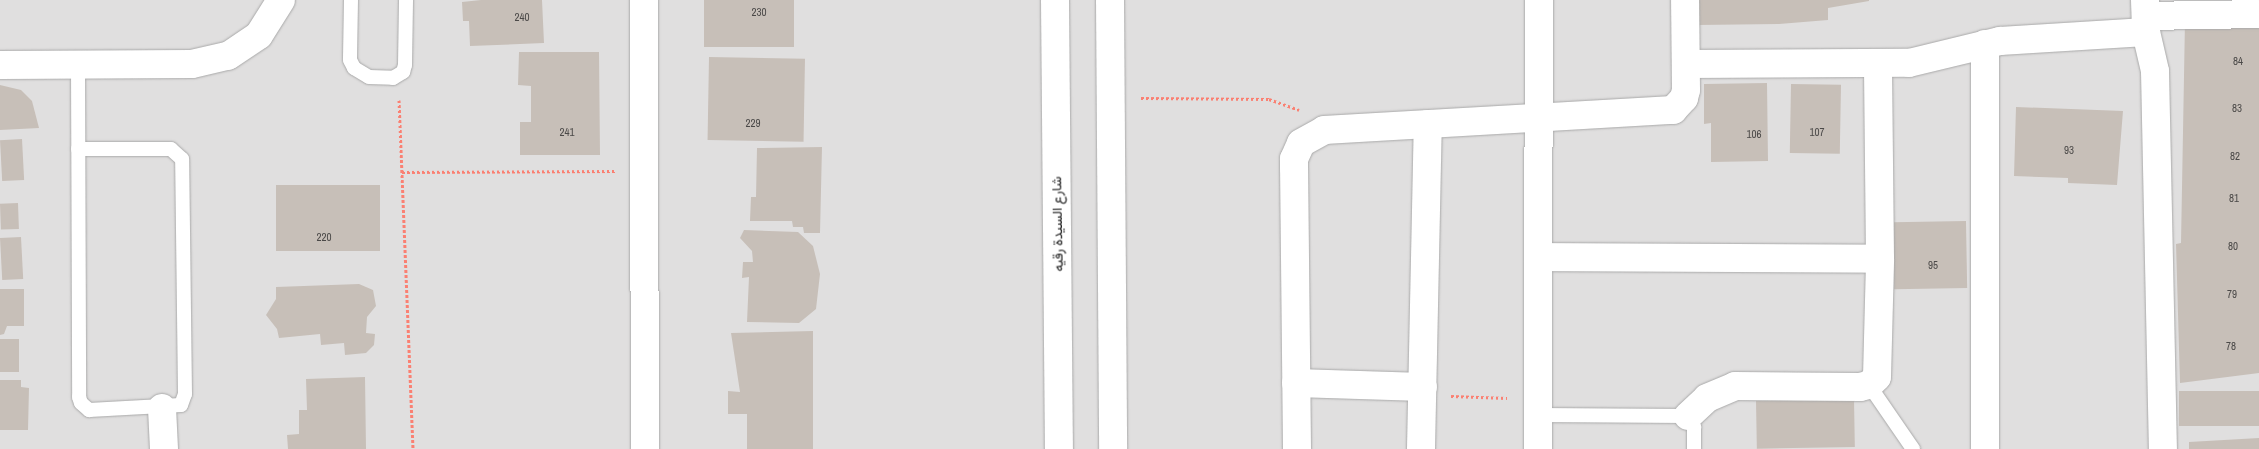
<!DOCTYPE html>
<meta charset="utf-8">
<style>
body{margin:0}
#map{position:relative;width:2259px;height:449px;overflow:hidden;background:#f2efe9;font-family:"Archivo Narrow",Vazirmatn,sans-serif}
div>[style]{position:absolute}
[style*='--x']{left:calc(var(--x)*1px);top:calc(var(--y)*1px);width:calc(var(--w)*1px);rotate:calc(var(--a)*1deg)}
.residential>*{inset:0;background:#e0dfdf;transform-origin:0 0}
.building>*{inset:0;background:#c7bfb8;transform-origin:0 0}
.path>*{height:3px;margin-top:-1.5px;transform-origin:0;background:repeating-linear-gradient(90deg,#fa8072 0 2.5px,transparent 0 5px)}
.roads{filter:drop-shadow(0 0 1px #a9a9a9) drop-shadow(0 0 1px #a9a9a9)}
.service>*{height:14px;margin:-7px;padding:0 7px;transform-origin:7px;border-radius:7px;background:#fff}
.minor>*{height:28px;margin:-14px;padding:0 14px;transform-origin:14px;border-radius:14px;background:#fff}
.tertiary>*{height:28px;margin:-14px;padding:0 14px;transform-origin:14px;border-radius:14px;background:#fff}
span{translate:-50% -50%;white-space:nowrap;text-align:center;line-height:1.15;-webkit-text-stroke:4.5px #fff;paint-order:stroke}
.number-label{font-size:11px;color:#4b4948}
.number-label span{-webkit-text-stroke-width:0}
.street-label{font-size:14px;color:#222}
</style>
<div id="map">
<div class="residential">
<div style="left:0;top:0;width:2259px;height:449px"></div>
</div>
<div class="building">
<div style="clip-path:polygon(481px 0,542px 0,544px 43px,470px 46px,469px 21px,463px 21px,462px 2px)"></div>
<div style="left:704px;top:0;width:90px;height:47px"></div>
<div style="clip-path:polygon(1696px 0,1869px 0,1869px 1px,1828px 8px,1828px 20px,1779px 24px,1697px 25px)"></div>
<div style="clip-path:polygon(2185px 20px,2259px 21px,2259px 373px,2180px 383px,2176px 244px,2181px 243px)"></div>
<div style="clip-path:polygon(519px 52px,599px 52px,600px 155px,520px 155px,520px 122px,531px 122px,531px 86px,518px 85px)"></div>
<div style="left:709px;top:57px;width:96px;height:83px;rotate:1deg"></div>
<div style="clip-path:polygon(1767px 83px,1768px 161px,1711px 162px,1711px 123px,1704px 124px,1704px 84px)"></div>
<div style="left:1791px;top:84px;width:50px;height:69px;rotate:1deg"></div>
<div style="clip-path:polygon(0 85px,21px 90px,32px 101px,39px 128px,0 130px)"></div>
<div style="clip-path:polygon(2016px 107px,2123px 111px,2117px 185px,2068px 183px,2068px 178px,2014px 176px)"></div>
<div style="left:22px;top:139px;width:41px;height:22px;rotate:87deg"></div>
<div style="clip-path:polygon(822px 147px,820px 233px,804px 233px,803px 227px,793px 227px,792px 221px,750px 221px,751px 197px,756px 197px,757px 148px)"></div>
<div style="left:276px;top:185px;width:104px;height:66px"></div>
<div style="left:18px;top:203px;width:26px;height:18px;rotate:88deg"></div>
<div style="left:1966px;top:221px;width:67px;height:73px;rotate:89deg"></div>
<div style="clip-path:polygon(744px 230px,798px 232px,813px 246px,820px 274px,816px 309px,799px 323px,747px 322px,749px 277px,742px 278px,743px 262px,753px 262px,752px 251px,740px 238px)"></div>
<div style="left:21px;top:237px;width:42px;height:21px;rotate:87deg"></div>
<div style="clip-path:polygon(359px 284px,373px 290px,376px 306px,367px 317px,366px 333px,375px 334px,374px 345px,366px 353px,345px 355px,344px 343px,321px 345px,320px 334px,279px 338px,277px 329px,266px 315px,276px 299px,276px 287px)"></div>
<div style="clip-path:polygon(0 289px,24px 289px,24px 326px,7px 326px,4px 334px,0 335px)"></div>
<div style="clip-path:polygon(813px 331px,813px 449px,747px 449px,747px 414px,728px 414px,728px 391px,740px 392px,731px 333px)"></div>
<div style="left:0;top:339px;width:19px;height:33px"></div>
<div style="clip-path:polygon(365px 377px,366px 449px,288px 449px,287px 435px,299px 434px,299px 410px,307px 410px,306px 379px)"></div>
<div style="clip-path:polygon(0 380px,21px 380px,21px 387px,29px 388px,28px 430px,0 430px)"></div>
<div style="left:2259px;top:391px;width:35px;height:80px;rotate:90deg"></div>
<div style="left:1854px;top:399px;width:48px;height:98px;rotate:89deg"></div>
<div style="clip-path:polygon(2259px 438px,2259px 449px,2189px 449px,2189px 442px)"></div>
</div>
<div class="path">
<div style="--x:1141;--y:98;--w:128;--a:0.4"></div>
<div style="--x:1269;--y:99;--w:32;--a:20"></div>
<div style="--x:399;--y:100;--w:349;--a:87.7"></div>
<div style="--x:402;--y:172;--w:213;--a:-0.3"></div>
<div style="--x:1451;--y:396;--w:56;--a:2"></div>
</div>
<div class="roads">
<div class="service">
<div style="--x:351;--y:0;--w:60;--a:91"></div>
<div style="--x:350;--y:60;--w:9;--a:63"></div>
<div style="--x:354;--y:68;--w:17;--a:31"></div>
<div style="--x:369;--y:77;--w:24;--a:2"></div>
<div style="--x:393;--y:78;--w:12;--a:-31"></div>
<div style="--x:403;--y:72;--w:7;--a:-74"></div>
<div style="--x:405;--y:65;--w:65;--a:-89.1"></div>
<div style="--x:78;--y:64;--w:333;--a:89.8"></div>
<div style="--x:79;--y:397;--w:6;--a:72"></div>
<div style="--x:81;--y:403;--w:11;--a:41"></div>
<div style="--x:89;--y:410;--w:92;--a:-3.1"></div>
<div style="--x:181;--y:405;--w:12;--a:-70"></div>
<div style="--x:185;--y:394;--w:235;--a:-90.7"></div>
<div style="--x:182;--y:159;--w:15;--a:-138"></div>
<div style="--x:171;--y:149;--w:93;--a:180"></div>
<div style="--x:1869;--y:385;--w:78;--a:55.5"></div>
<div style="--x:1538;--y:415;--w:150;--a:0.4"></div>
<div style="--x:1688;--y:416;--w:13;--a:61"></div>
<div style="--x:1694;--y:427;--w:22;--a:90"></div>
</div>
<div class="minor">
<div style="--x:644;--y:0;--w:449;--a:89.9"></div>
<div style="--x:2145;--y:0;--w:32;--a:88"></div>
<div style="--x:2146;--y:32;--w:40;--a:77"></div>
<div style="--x:2155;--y:71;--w:378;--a:88.8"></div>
<div style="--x:2146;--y:16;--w:113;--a:-1"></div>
<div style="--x:1687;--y:64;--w:222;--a:-0.3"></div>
<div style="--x:1909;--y:63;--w:94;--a:-13.6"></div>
<div style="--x:2000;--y:41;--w:146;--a:-3.5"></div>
<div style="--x:0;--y:65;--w:192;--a:-0.3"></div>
<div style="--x:192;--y:64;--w:37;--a:-13"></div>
<div style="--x:228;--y:56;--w:37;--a:-34"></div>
<div style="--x:259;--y:35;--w:41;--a:-57.8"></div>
<div style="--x:1538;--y:257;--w:342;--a:0.3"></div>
<div style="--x:1296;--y:383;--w:127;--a:1.8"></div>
<div style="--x:162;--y:408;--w:41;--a:87.2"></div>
<div style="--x:1688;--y:416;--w:26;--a:-43"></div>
<div style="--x:1707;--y:398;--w:30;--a:-23"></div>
<div style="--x:1735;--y:386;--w:125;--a:0.5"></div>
<div style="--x:1860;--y:387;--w:9;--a:-13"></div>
<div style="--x:1869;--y:385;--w:11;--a:-45"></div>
<div style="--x:1877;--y:377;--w:118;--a:-88.5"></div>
<div style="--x:1880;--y:259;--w:194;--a:-90.6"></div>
<div style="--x:1297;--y:449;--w:281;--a:-90.6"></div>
<div style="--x:1294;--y:168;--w:9;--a:-90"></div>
<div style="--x:1294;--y:159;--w:17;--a:-66"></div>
<div style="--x:1301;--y:143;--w:26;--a:-29"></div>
<div style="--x:1324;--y:130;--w:350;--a:-3.3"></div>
<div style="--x:1673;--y:110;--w:16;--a:-47"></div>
<div style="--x:1684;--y:98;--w:8;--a:-76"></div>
<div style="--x:1686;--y:90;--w:90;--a:-90.6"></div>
<div style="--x:1421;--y:449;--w:325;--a:-88.8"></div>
<div style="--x:1538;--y:449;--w:449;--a:-89.9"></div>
<div style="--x:1985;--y:449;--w:405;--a:-90"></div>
</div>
<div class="tertiary">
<div style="--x:1055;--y:0;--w:449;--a:89.5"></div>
<div style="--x:1110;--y:0;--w:449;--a:89.6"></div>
</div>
</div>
<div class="number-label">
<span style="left:759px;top:12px">230</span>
<span style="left:522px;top:17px">240</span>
<span style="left:2238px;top:61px">84</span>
<span style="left:2237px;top:108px">83</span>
<span style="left:753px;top:123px">229</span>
<span style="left:567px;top:132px">241</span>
<span style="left:1817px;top:132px">107</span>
<span style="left:1754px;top:134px">106</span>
<span style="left:2069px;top:150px">93</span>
<span style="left:2235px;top:156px">82</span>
<span style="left:2234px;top:198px">81</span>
<span style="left:324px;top:237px">220</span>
<span style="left:2233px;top:246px">80</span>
<span style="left:1933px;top:265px">95</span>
<span style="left:2232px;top:294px">79</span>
<span style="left:2231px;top:346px">78</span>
</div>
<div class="street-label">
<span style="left:1057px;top:224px;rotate:-91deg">شارع السيدة رقيه</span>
</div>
</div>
